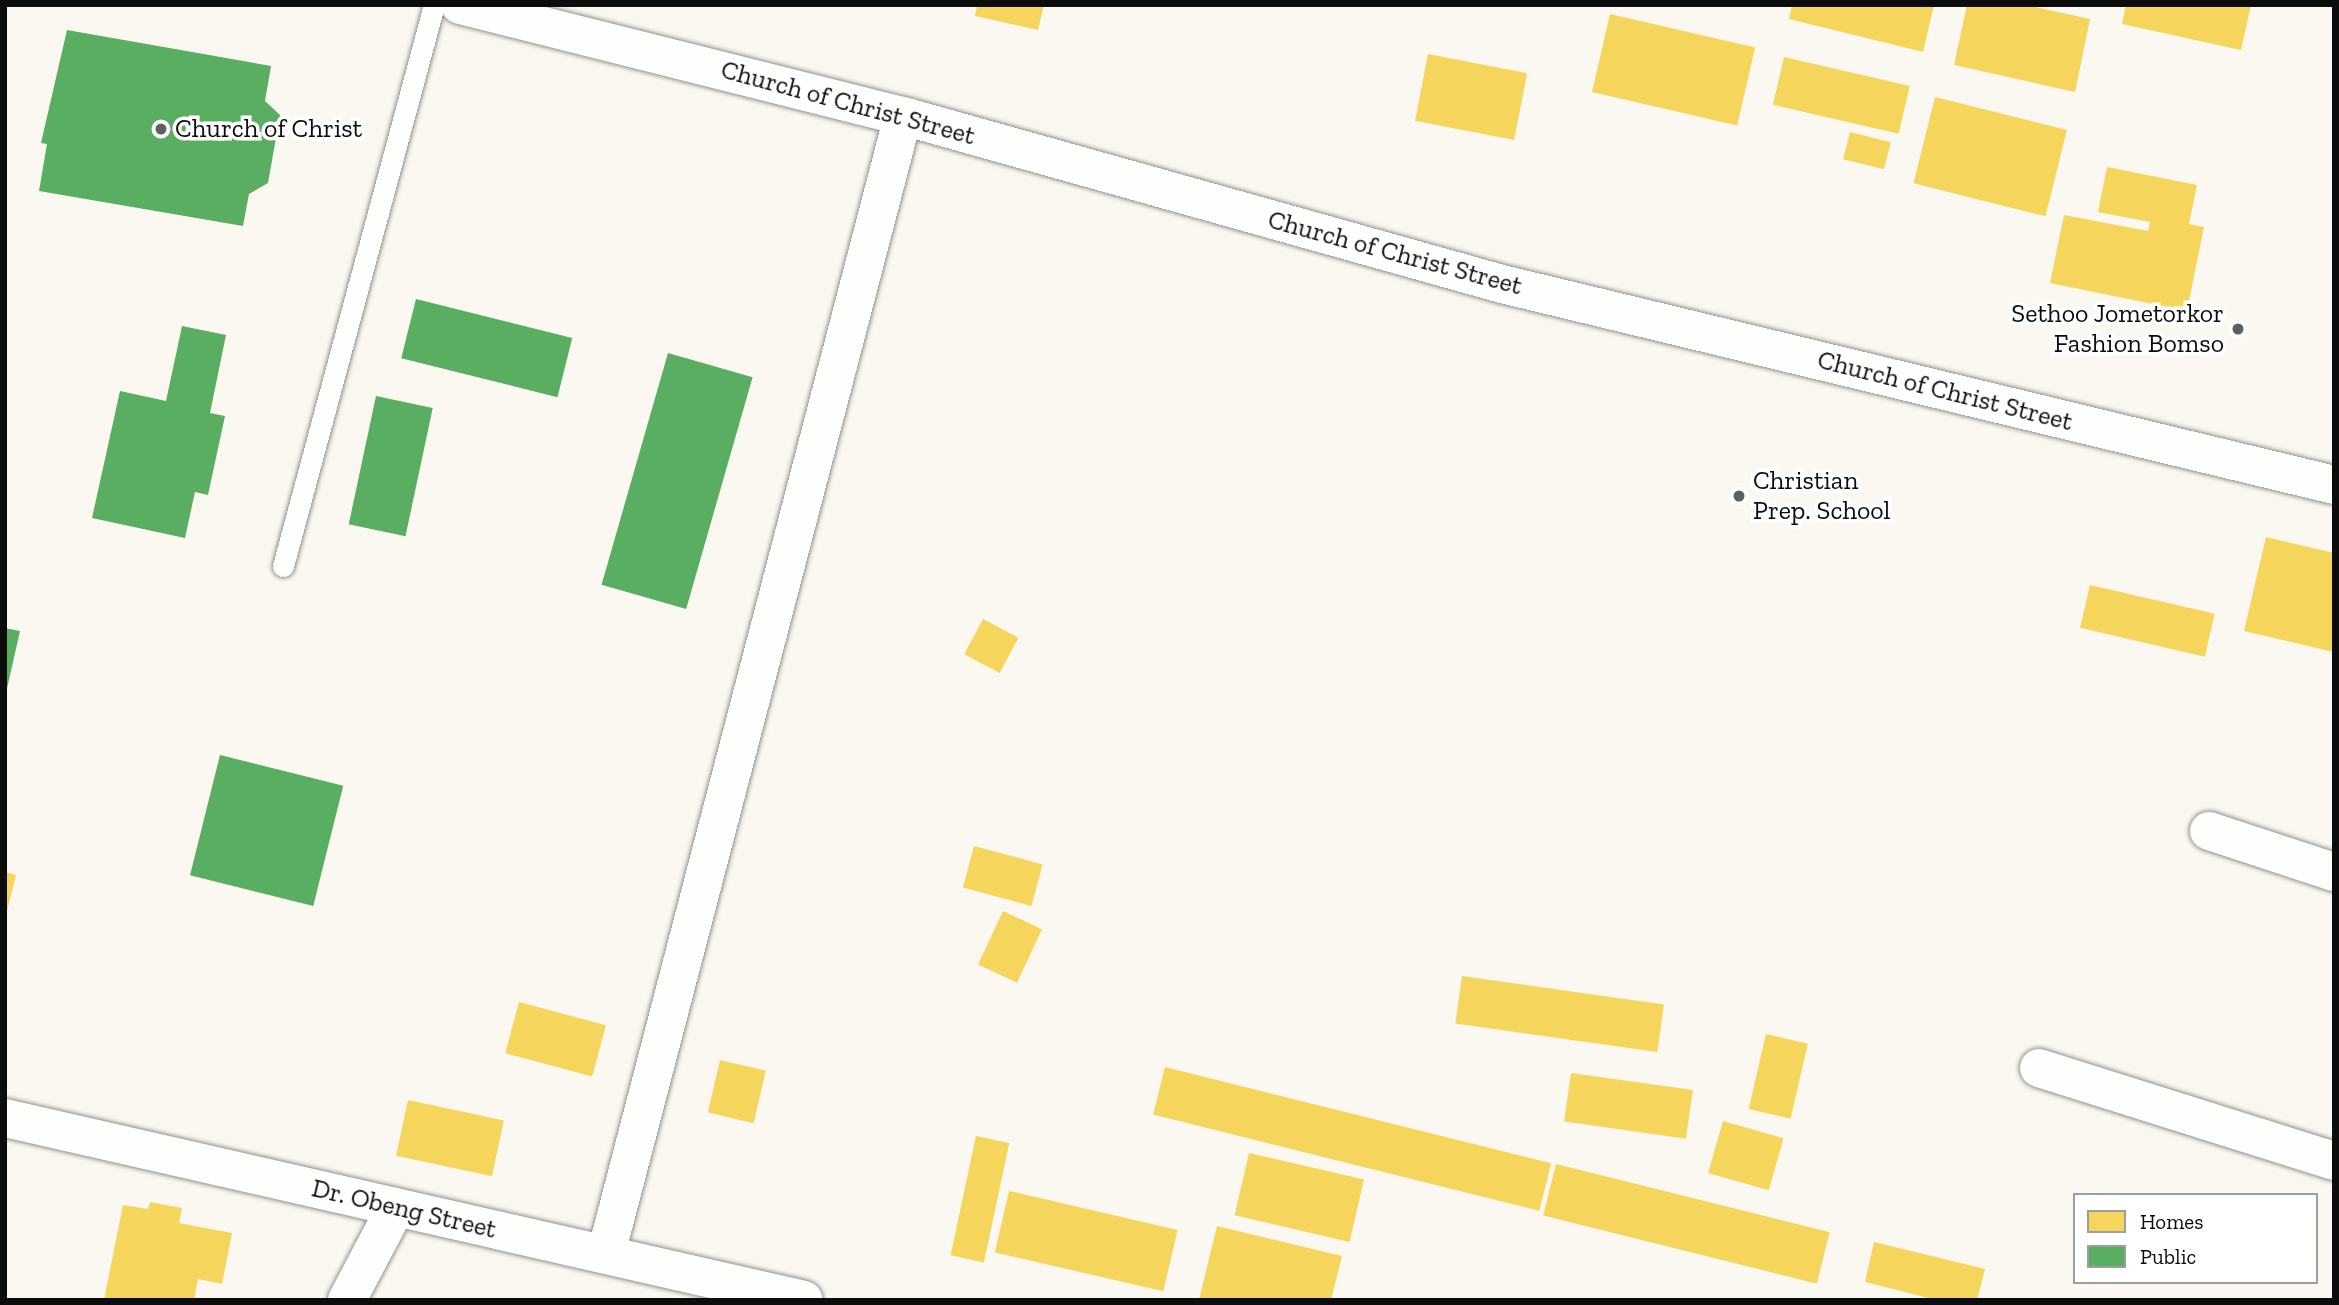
<!DOCTYPE html>
<style>
body{margin:0}
#map{position:relative;width:2339px;height:1305px;overflow:hidden;background:#faf8f0;font-family:"Zilla Slab",serif}
div>[style]{position:absolute}
[style*='--x']{left:calc(var(--x)*1px);top:calc(var(--y)*1px);width:calc(var(--w)*1px);rotate:calc(var(--a)*1deg)}
.homes>*{inset:0;background:#f6d55c;transform-origin:0 0}
.public>*{inset:0;background:#5aae61;transform-origin:0 0}
.roads{filter:drop-shadow(0 0 2px #93928f) drop-shadow(0 0 2px #93928f)}
.service>*{height:21px;margin:-10.5px;padding:0 10.5px;transform-origin:10.5px;border-radius:10.5px;background:#fefefd}
.minor>*{height:38px;margin:-19px;padding:0 19px;transform-origin:19px;border-radius:19px;background:#fefefd}
.dots>*{width:19px;height:19px;translate:-50% -50%;box-sizing:border-box;border:4px solid #fff;border-radius:50%}
span{translate:-50% -50%;white-space:nowrap;text-align:center;line-height:1.15;-webkit-text-stroke:7px #fff;paint-order:stroke}
.street-label{font-size:26px;color:#0c0c0c}
.poi-label{font-size:26px;color:#0c0c0c}
.left{translate:0 -50%;text-align:left}
.right{translate:-100% -50%;text-align:right}
.frame{position:absolute;inset:0;border:7px solid #0c0c0c;pointer-events:none}
.legend{position:absolute;left:2073px;top:1193px;width:245px;height:91px;box-sizing:border-box;background:#fff;border:2px solid #9e9e9e;margin:0;padding:9px 12px;list-style:none;font-size:21px;color:#0c0c0c}
.legend li{display:flex;align-items:center;gap:14px;height:35px}
.legend b{width:35px;border:2px solid #9e9e9e}
</style>
<div id="map">
<div class="homes">
<div style="clip-path:polygon(977px 5px,1044px 5px,1038px 30px,975px 16px)"></div>
<div style="clip-path:polygon(1792px 5px,1934px 5px,1923px 52px,1789px 19px)"></div>
<div style="clip-path:polygon(1967px 5px,2026px 5px,2090px 19px,2075px 92px,1954px 65px)"></div>
<div style="clip-path:polygon(2126px 5px,2251px 5px,2241px 50px,2122px 24px)"></div>
<div style="left:1610px;top:14px;width:149px;height:80px;rotate:13deg"></div>
<div style="left:1428px;top:54px;width:101px;height:68px;rotate:11deg"></div>
<div style="left:1784px;top:57px;width:129px;height:49px;rotate:13deg"></div>
<div style="left:1935px;top:97px;width:136px;height:89px;rotate:14deg"></div>
<div style="left:1850px;top:132px;width:42px;height:28px;rotate:14deg"></div>
<div style="clip-path:polygon(2107px 167px,2197px 185px,2189px 224px,2204px 227px,2187px 311px,2050px 283px,2064px 215px,2148px 231px,2150px 222px,2098px 212px)"></div>
<div style="clip-path:polygon(2266px 537px,2334px 553px,2334px 652px,2244px 631px)"></div>
<div style="left:2090px;top:585px;width:128px;height:44px;rotate:13deg"></div>
<div style="left:983px;top:619px;width:40px;height:40px;rotate:28deg"></div>
<div style="left:974px;top:846px;width:71px;height:43px;rotate:15deg"></div>
<div style="clip-path:polygon(5px 872px,16px 875px,6px 915px,5px 915px)"></div>
<div style="left:1003px;top:911px;width:43px;height:59px;rotate:25deg"></div>
<div style="left:1462px;top:976px;width:204px;height:48px;rotate:8deg"></div>
<div style="left:519px;top:1002px;width:90px;height:53px;rotate:15deg"></div>
<div style="left:1766px;top:1034px;width:43px;height:77px;rotate:13deg"></div>
<div style="left:720px;top:1060px;width:47px;height:54px;rotate:13deg"></div>
<div style="left:1165px;top:1067px;width:398px;height:49px;rotate:14deg"></div>
<div style="left:1571px;top:1073px;width:123px;height:49px;rotate:8deg"></div>
<div style="left:408px;top:1100px;width:98px;height:57px;rotate:12deg"></div>
<div style="left:1723px;top:1121px;width:63px;height:54px;rotate:16deg"></div>
<div style="left:976px;top:1136px;width:34px;height:122px;rotate:12deg"></div>
<div style="left:1249px;top:1153px;width:118px;height:64px;rotate:13deg"></div>
<div style="left:1556px;top:1164px;width:282px;height:53px;rotate:14deg"></div>
<div style="left:1009px;top:1191px;width:173px;height:63px;rotate:13deg"></div>
<div style="clip-path:polygon(150px 1202px,182px 1208px,179px 1223px,232px 1233px,222px 1284px,198px 1279px,194px 1300px,104px 1300px,123px 1205px,148px 1209px)"></div>
<div style="clip-path:polygon(1217px 1226px,1342px 1256px,1331px 1300px,1199px 1300px)"></div>
<div style="clip-path:polygon(1874px 1242px,1985px 1269px,1977px 1300px,1936px 1300px,1865px 1282px)"></div>
</div>
<div class="public">
<div style="clip-path:polygon(67px 30px,271px 66px,265px 101px,280px 115px,268px 183px,249px 194px,243px 226px,39px 191px,47px 144px,41px 143px)"></div>
<div style="left:416px;top:299px;width:161px;height:61px;rotate:14deg"></div>
<div style="clip-path:polygon(182px 326px,226px 335px,210px 413px,225px 416px,208px 495px,195px 492px,185px 538px,92px 518px,120px 391px,166px 401px)"></div>
<div style="left:668px;top:353px;width:88px;height:241px;rotate:16deg"></div>
<div style="left:376px;top:396px;width:58px;height:131px;rotate:12deg"></div>
<div style="clip-path:polygon(5px 628px,20px 631px,6px 693px,5px 693px)"></div>
<div style="left:220px;top:755px;width:127px;height:124px;rotate:14deg"></div>
</div>
<div class="roads">
<div class="service">
<div style="--x:283;--y:566;--w:581;--a:-74.94"></div>
</div>
<div class="minor">
<div style="--x:460;--y:5;--w:457;--a:14.1"></div>
<div style="--x:903;--y:116;--w:622;--a:15.67"></div>
<div style="--x:1502;--y:284;--w:856;--a:13.58"></div>
<div style="--x:2209;--y:831;--w:132;--a:18.2"></div>
<div style="--x:2039;--y:1068;--w:309;--a:17.5"></div>
<div style="--x:5;--y:1118;--w:819;--a:12.83"></div>
<div style="--x:606;--y:1254;--w:1176;--a:-75.37"></div>
<div style="--x:347;--y:1300;--w:105;--a:-62.2"></div>
</div>
</div>
<div class="dots">
<div style="left:161px;top:129px;background:#5f5f5c"></div>
<div style="left:2238px;top:329px;background:#5f5f5c"></div>
<div style="left:1739px;top:496px;background:#5f5f5c"></div>
</div>
<div class="street-label">
<span style="left:848px;top:103px;rotate:15deg">Church of Christ Street</span>
<span style="left:1395px;top:253px;rotate:15deg">Church of Christ Street</span>
<span style="left:1945px;top:391px;rotate:14deg">Church of Christ Street</span>
<span style="left:404px;top:1209px;rotate:13deg">Dr. Obeng Street</span>
</div>
<div class="poi-label">
<span class="left" style="left:175px;top:129px">Church of Christ</span>
<span class="right" style="left:2224px;top:329px">Sethoo Jometorkor<br>Fashion Bomso</span>
<span class="left" style="left:1753px;top:496px">Christian<br>Prep. School</span>
</div>
<div class="frame"></div>
<ul class="legend">
<li><b style="height:19px;background:#f6d55c"></b>Homes</li>
<li><b style="height:19px;background:#5aae61"></b>Public</li>
</ul>
</div>
